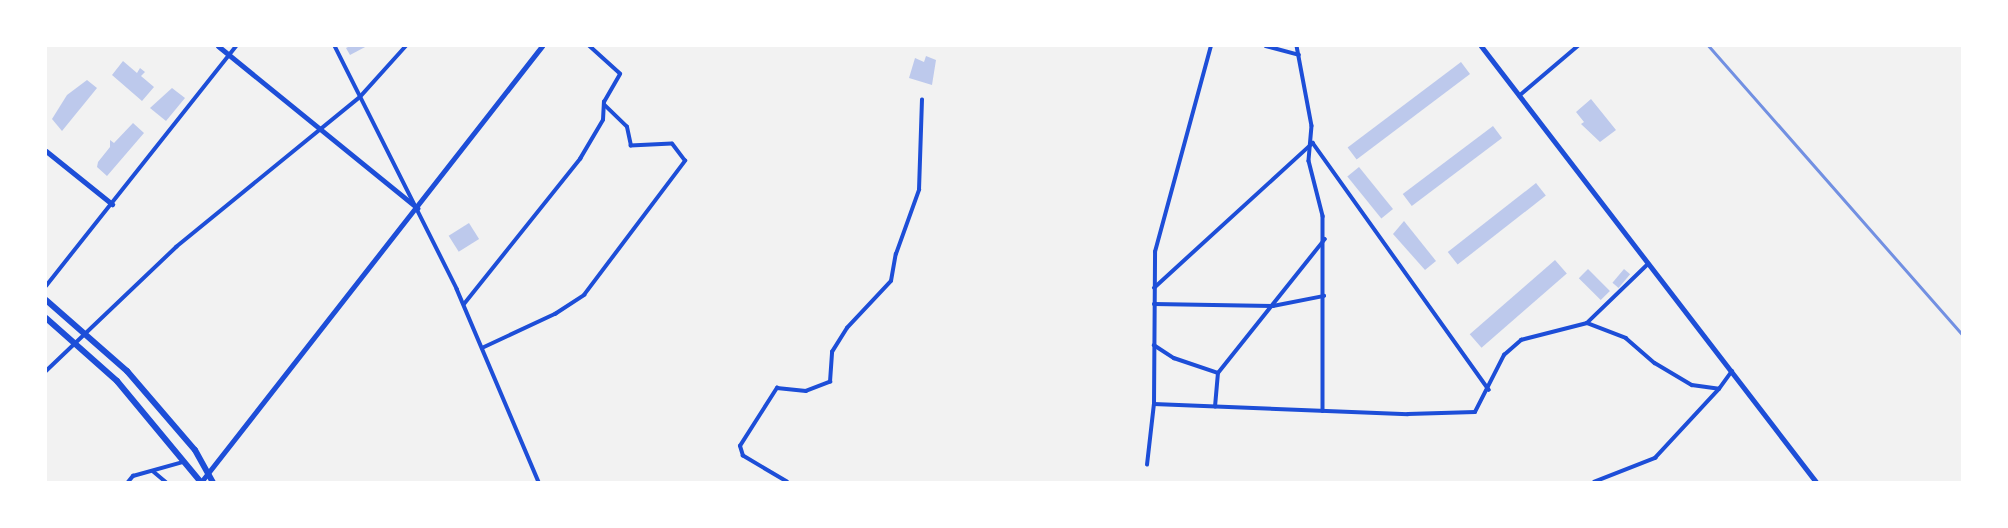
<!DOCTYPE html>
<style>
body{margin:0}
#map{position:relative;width:2008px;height:528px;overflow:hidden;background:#f2f2f2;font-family:Figtree,sans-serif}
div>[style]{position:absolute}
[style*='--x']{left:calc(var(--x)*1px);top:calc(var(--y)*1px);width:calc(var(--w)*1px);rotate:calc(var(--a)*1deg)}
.building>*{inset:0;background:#bdc9ec;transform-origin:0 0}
.minor>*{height:3.5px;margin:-1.75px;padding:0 1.75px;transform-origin:1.75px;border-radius:1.75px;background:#1d4ed8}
.tertiary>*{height:5px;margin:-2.5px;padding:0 2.5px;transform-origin:2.5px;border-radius:2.5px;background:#1d4ed8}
.primary>*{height:6px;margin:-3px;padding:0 3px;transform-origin:3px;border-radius:3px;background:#1d4ed8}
.rail>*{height:2.5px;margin:-1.25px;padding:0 1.25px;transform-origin:1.25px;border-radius:1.25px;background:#7290e2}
span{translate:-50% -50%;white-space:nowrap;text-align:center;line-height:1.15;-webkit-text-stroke:6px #fff;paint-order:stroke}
.frame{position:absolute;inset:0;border:47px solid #fff;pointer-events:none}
</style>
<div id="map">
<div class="building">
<div style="clip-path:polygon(350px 46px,367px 46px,350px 55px,346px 48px)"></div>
<div style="clip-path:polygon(926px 56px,936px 60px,932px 85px,909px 78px,915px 58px,924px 62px)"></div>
<div style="clip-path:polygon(123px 61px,137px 73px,140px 68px,145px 72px,141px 76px,154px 87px,142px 101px,112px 75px)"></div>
<div style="left:1461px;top:62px;width:15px;height:142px;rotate:53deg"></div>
<div style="clip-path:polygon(87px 80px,97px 88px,62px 131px,52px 119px,67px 95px)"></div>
<div style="clip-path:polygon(172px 88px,185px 98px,166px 121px,150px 108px)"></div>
<div style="clip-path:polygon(1591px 99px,1616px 130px,1600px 142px,1581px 124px,1584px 122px,1576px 112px)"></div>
<div style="clip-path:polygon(133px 123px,144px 133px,107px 176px,97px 167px,98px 162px,110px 147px,110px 140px,114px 143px)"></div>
<div style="left:1493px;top:126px;width:15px;height:113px;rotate:53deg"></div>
<div style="left:1359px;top:167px;width:54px;height:15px;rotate:51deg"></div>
<div style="left:1536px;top:183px;width:16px;height:112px;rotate:52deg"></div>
<div style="clip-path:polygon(1404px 221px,1436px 261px,1425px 270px,1393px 234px)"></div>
<div style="left:469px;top:223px;width:19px;height:24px;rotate:58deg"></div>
<div style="left:1555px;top:260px;width:18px;height:113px;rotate:49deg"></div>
<div style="left:1588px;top:269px;width:31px;height:13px;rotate:45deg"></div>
<div style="left:1624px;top:269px;width:8px;height:18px;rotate:40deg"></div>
</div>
<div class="minor">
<div style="--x:335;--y:46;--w:272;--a:63.3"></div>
<div style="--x:457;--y:289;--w:210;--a:67"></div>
<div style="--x:1266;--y:46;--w:34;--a:15"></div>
<div style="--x:1297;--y:46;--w:81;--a:79.4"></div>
<div style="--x:1312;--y:126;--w:35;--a:95"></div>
<div style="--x:1309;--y:161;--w:57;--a:75.7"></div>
<div style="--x:1323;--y:216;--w:195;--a:90"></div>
<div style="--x:1519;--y:96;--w:77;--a:-40.3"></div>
<div style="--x:46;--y:286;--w:306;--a:-51.6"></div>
<div style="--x:1154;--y:288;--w:215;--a:-42.4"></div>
<div style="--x:1313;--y:143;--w:303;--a:54.5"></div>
<div style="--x:464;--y:304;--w:186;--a:-51.3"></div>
<div style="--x:580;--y:159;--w:45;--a:-59.5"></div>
<div style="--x:603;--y:120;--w:18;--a:-87"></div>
<div style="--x:604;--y:102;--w:32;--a:-60"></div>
<div style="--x:620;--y:74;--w:42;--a:-137.9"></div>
<div style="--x:1154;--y:304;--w:119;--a:1"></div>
<div style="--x:1273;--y:306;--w:52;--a:-11.1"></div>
<div style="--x:1587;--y:323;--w:85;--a:-44"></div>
<div style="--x:1154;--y:345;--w:24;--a:33"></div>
<div style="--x:1174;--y:358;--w:46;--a:18.8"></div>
<div style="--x:482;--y:348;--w:81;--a:-25"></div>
<div style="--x:555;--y:314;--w:35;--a:-33"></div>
<div style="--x:584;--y:295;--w:168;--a:-53"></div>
<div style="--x:685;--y:161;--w:21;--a:-127"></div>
<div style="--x:672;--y:144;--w:41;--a:177.2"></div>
<div style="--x:631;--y:146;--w:19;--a:-102"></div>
<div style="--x:627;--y:127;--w:30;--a:-136"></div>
<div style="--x:46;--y:371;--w:180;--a:-43.6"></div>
<div style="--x:176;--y:247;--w:237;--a:-39.2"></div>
<div style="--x:360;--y:97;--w:69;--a:-48"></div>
<div style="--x:1154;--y:404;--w:254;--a:2.3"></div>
<div style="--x:1408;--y:414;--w:67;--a:-1.7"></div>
<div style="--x:1475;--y:412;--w:64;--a:-63"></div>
<div style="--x:1504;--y:355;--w:23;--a:-41"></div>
<div style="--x:1521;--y:340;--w:68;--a:-14.4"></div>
<div style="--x:1587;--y:323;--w:42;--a:21"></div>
<div style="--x:1626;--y:338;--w:38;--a:41"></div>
<div style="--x:1655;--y:363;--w:43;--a:30.7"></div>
<div style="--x:1692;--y:385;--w:27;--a:8"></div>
<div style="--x:1719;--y:389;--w:22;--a:-54"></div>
<div style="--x:1215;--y:407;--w:34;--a:-85"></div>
<div style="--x:1218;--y:373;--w:171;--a:-51.4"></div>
<div style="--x:1147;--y:465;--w:61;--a:-83.5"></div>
<div style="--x:1154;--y:404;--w:152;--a:-89.6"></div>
<div style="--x:1155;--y:252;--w:213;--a:-74.8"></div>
<div style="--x:153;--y:471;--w:17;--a:40"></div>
<div style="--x:128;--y:482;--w:8;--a:-50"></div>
<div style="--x:133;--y:476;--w:52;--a:-15.6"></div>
<div style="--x:787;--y:482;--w:51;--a:-149.4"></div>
<div style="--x:743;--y:456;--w:10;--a:-107"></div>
<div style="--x:740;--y:446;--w:69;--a:-57.5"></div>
<div style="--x:777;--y:388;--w:29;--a:6"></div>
<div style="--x:806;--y:391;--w:26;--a:-21"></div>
<div style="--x:830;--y:382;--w:30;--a:-86"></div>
<div style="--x:832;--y:352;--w:28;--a:-58"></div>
<div style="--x:847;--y:328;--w:64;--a:-46.9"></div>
<div style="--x:891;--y:281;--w:27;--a:-80"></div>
<div style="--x:896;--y:254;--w:68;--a:-70.2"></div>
<div style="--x:919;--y:190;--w:90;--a:-88.1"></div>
<div style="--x:1594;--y:482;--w:66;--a:-21.5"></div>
<div style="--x:1655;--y:458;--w:94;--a:-47.2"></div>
</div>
<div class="tertiary">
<div style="--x:218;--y:46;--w:257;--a:39.1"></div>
<div style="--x:1481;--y:46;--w:550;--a:52.46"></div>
<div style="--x:46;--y:151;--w:85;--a:38.8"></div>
<div style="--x:201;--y:482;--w:554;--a:-51.97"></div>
</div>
<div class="primary">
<div style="--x:46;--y:300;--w:108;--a:41.2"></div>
<div style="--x:127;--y:371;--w:104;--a:49.3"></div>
<div style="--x:195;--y:450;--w:37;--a:61"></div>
<div style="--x:46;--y:318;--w:95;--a:41.6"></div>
<div style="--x:117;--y:381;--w:131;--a:50.3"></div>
</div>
<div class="rail">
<div style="--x:1709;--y:46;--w:383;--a:48.7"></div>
</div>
<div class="frame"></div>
</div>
